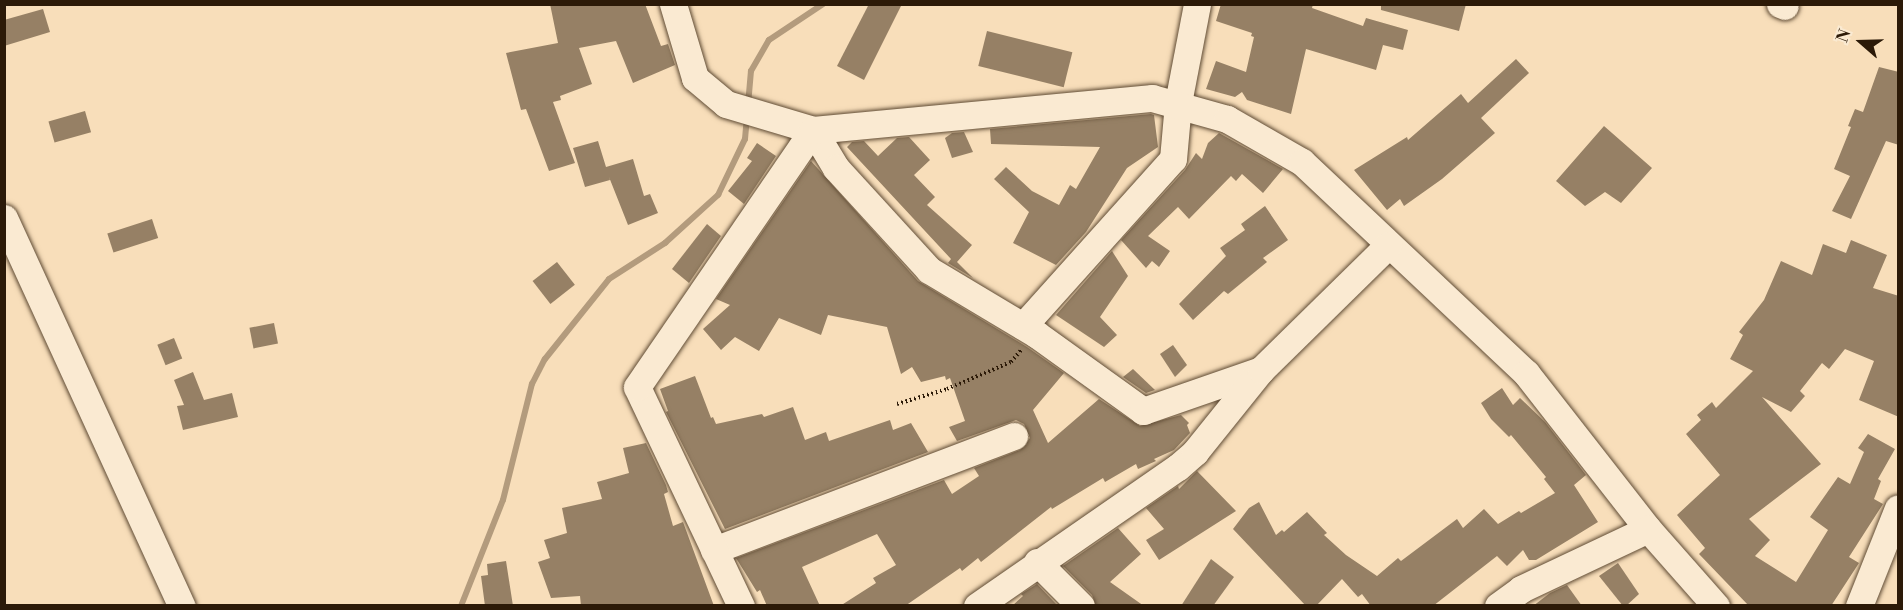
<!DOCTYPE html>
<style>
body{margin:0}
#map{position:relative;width:1903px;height:610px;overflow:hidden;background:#f8deba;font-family:"Libre Bodoni",serif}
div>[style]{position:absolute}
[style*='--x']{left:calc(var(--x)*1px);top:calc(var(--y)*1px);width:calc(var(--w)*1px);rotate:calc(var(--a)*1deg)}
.stream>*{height:6px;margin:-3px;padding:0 3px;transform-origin:3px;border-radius:3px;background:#b39b7d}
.building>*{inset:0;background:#968065;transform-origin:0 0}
.path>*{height:4px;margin-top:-2px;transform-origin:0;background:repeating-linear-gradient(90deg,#2c1a08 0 1.5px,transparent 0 4.5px)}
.roads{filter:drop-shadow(0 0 2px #5f4b34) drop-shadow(0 0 2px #5f4b34)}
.minor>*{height:27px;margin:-13.5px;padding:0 13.5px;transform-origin:13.5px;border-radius:13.5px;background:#faead2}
span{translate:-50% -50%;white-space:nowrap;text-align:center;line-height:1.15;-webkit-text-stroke:5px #faead2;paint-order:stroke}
.frame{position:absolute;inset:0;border:6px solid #2c1a08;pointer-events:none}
.north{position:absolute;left:1831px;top:12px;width:60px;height:60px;-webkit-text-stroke:4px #faead2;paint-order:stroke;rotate:290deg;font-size:16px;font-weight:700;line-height:24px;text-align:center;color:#2c1a08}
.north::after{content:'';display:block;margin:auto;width:21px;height:27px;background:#2c1a08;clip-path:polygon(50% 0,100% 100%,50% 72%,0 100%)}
</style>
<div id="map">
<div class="stream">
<div style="--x:748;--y:105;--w:34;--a:-85"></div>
<div style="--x:751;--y:71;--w:36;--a:-60"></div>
<div style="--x:769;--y:40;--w:65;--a:-33.7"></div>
<div style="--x:461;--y:606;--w:114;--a:-68.4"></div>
<div style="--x:503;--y:500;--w:120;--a:-76"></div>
<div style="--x:532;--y:384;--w:28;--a:-63"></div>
<div style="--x:545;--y:359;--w:102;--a:-51.3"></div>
<div style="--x:609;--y:279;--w:67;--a:-32.7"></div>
<div style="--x:665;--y:243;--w:72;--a:-42.2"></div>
<div style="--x:718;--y:195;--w:62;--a:-64.3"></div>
<div style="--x:745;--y:139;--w:21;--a:-85"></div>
</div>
<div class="building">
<div style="clip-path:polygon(550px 4px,645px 4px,661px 46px,668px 44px,675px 65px,633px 83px,616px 41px,579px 48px,592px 84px,560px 96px,561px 100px,553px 102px,575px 163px,549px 171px,526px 109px,521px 110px,506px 53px,558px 43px)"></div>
<div style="clip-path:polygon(869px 4px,902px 4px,864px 80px,837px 66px)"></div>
<div style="clip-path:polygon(1221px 4px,1313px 4px,1312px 8px,1363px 26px,1366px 18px,1408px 30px,1403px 50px,1383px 45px,1376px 70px,1306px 49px,1291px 114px,1247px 100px,1242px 92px,1235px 97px,1206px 89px,1216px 61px,1246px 72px,1254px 37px,1251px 36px,1252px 33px,1216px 21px)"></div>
<div style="clip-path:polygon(1381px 4px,1466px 4px,1459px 31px,1381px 10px)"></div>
<div style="clip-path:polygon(43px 9px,50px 32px,4px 46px,4px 20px)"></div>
<div style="left:987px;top:31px;width:88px;height:36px;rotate:14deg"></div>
<div style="clip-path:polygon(1516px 59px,1529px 73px,1481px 118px,1495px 133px,1442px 179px,1404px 206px,1400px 199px,1387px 210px,1354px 170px,1407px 137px,1408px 140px,1461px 94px,1468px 103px)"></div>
<div style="clip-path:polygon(1879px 67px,1899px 72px,1899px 145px,1886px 141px,1851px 219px,1832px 211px,1850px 176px,1834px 169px,1851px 127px,1848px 126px,1855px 109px,1863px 112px)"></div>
<div style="left:85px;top:111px;width:22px;height:38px;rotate:74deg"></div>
<div style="clip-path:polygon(1151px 114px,1154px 115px,1158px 147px,1127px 168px,1086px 232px,1056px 265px,1013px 243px,1029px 212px,994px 179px,1006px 167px,1032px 191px,1059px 205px,1070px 185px,1076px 189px,1100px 147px,991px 144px,990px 129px)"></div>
<div style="clip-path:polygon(1604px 126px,1652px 168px,1621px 203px,1605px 192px,1585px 206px,1556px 181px)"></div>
<div style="clip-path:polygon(964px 132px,973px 152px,952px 158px,945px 138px,952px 133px)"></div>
<div style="clip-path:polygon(1219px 133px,1283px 169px,1263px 193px,1242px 174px,1236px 181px,1231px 176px,1189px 219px,1178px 207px,1148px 236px,1170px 251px,1159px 267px,1152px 261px,1146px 268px,1121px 240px,1185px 170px,1196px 153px,1202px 159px,1208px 143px)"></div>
<div style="clip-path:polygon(909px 137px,930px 160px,914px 175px,935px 197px,927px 205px,972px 245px,957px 262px,973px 278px,948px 263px,951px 259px,847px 147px,852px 142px,864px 141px,878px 156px,897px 138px)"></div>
<div style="clip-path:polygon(598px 141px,606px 167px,633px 159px,644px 196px,650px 194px,658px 213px,628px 225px,609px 177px,610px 180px,585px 187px,573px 148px)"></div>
<div style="clip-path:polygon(757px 143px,776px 156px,744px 204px,728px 191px,752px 161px,747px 158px)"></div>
<div style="clip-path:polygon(811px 161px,918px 281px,1027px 347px,1064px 373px,1033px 410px,1048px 443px,1099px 399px,1140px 426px,1181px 415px,1189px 423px,1187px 425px,1190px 433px,1174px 450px,1154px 459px,1156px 461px,1138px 469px,1136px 464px,1105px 482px,1103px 478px,1052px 509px,1051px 507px,981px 562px,978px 558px,962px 571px,960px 568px,905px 606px,840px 606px,876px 583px,873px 578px,896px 565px,877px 534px,802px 567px,820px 606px,767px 606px,760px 590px,757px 592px,736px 558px,944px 480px,952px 494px,979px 476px,974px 468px,1020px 450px,1030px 438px,1024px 424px,1016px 420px,957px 441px,949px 427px,965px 421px,950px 378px,946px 380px,945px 376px,921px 382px,912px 367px,901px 374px,887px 327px,828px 315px,821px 335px,779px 318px,759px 351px,735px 337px,721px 350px,703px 329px,730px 305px,716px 299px)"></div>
<div style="clip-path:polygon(1265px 206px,1288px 240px,1263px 258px,1267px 262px,1228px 294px,1224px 291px,1193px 320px,1179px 304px,1226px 256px,1220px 248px,1245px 230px,1241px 224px)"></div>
<div style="left:152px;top:219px;width:20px;height:47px;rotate:72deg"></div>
<div style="clip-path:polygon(707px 224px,721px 236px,689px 283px,672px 269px)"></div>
<div style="clip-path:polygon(1851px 240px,1887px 255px,1873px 288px,1899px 296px,1899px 417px,1859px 400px,1874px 361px,1845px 349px,1829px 369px,1822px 363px,1800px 391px,1805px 396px,1791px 412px,1762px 397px,1821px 464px,1749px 519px,1770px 540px,1755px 556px,1796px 582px,1828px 530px,1810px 517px,1838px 477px,1850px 484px,1864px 452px,1858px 448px,1868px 434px,1895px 449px,1878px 479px,1881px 481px,1874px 499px,1883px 504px,1849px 557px,1859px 563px,1831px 606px,1749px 606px,1699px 554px,1705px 548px,1677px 515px,1720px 475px,1686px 434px,1701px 420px,1697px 415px,1712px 402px,1716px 408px,1753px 371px,1730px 359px,1743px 335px,1739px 332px,1764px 300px,1781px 261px,1812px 275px,1823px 244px,1846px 253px)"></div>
<div style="clip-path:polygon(1112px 251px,1128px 276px,1100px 317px,1117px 335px,1104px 347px,1056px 315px)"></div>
<div style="left:557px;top:262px;width:29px;height:31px;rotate:52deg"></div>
<div style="left:274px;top:323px;width:21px;height:25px;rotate:79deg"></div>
<div style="left:174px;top:338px;width:22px;height:18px;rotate:68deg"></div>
<div style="clip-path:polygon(1173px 345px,1187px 365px,1175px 377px,1160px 354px)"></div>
<div style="clip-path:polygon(1133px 369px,1155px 390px,1146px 393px,1123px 377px)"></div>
<div style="clip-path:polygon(193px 372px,204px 400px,232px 393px,238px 417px,183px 430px,177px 406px,184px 405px,174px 380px)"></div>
<div style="clip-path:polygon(695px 376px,711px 418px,713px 417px,716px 424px,762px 414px,764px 417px,793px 407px,805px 440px,826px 432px,829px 441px,890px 420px,893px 430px,911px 423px,928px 452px,725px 529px,666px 412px,668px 411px,660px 389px)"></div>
<div style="clip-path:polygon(1502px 388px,1513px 405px,1520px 398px,1545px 422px,1586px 475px,1574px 485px,1598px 522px,1536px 560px,1529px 560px,1523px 550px,1507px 566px,1497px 556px,1433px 606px,1371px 606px,1362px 594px,1358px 597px,1342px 579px,1316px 606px,1306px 606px,1233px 529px,1249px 508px,1259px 502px,1276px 535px,1282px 530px,1284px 532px,1307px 512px,1327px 533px,1324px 535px,1346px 555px,1377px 576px,1398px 558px,1401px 561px,1457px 519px,1463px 528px,1484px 509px,1498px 524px,1519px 511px,1521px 513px,1555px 493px,1544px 479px,1546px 477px,1511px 435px,1509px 437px,1491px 419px,1481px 403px)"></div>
<div style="clip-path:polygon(646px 443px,666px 485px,668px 492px,664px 494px,673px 526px,683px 522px,714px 606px,581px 606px,580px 596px,551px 598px,538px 562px,550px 558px,544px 540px,567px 533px,562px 508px,602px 499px,597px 482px,629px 473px,623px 448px)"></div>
<div style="clip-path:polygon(1197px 471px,1236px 511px,1159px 560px,1146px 540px,1164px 529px,1146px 508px,1178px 486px,1179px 489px)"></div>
<div style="clip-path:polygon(1118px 528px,1141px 554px,1110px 582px,1144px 606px,1096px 606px,1092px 595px,1063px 566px)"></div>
<div style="clip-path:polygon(1211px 559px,1234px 577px,1213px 606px,1181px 606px)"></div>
<div style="clip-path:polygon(506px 561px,513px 606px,485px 606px,481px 576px,488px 575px,487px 564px)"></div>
<div style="clip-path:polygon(1618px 563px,1639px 594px,1626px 606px,1623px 606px,1599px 576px)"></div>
<div style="clip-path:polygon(1037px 584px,1058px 606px,1012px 606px,1023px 596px,1021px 594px)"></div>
<div style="clip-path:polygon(1567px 585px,1582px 606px,1533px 606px,1550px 593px)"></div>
</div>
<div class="path">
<div style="--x:897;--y:404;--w:52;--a:-16.7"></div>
<div style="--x:947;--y:389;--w:69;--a:-22.9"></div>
<div style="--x:1011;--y:362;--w:16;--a:-50"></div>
</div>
<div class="roads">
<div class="minor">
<div style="--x:673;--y:4;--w:77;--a:73.4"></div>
<div style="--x:695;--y:78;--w:40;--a:40"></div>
<div style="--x:726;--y:104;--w:91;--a:16.6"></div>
<div style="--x:813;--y:130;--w:44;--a:58.8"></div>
<div style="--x:836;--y:168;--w:138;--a:47.6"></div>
<div style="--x:929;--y:270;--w:125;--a:30.9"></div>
<div style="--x:1036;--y:334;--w:132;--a:35.7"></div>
<div style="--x:1143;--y:411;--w:125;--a:-19.2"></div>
<div style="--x:1780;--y:4;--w:5;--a:22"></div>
<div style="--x:4;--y:218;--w:427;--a:65.4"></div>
<div style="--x:1023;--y:326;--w:224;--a:-48.1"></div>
<div style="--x:1173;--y:159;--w:56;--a:-84.9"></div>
<div style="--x:1178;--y:103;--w:101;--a:-79.1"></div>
<div style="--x:714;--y:550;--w:321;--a:-20.8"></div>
<div style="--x:1037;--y:562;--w:62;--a:45"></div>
<div style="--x:741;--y:606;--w:242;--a:-115.4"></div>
<div style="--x:637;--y:387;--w:311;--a:-55.6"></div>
<div style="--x:813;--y:130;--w:341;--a:-5.4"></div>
<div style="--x:1152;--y:98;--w:78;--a:15.6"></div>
<div style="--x:1227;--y:119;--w:86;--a:29.8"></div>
<div style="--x:1302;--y:162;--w:308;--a:43.3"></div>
<div style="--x:1526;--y:373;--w:198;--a:52"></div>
<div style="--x:1648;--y:529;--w:103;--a:48.6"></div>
<div style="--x:977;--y:606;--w:244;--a:-34.7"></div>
<div style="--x:1178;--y:467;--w:23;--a:-41"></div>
<div style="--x:1195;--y:452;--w:105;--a:-51.2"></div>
<div style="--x:1261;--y:370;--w:178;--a:-44.5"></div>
<div style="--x:1498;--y:606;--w:29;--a:-36"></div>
<div style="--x:1521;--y:589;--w:140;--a:-25.3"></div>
<div style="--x:1859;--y:606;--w:105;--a:-68.3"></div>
</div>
</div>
<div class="frame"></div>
<div class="north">N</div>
</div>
